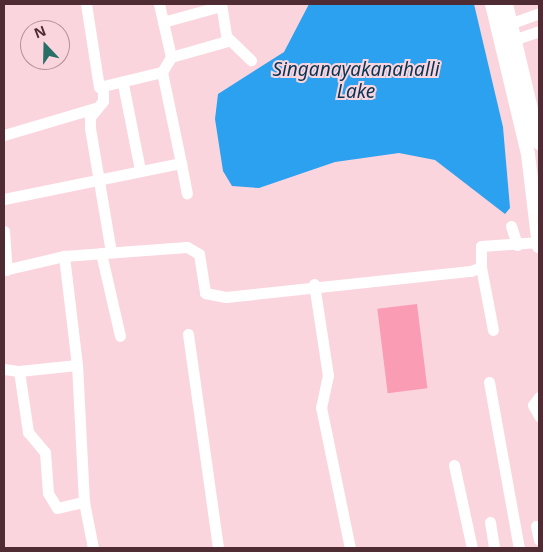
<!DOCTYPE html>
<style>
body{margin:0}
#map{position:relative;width:543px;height:552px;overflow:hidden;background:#fbd5dd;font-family:"Noto Sans",sans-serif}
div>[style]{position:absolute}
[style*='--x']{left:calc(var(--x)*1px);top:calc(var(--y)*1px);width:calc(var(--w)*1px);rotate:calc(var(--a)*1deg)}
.green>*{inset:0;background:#fa9db4;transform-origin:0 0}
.water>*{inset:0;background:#2ba1f0}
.minor>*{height:11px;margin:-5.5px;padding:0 5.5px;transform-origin:5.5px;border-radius:5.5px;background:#fff}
.major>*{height:14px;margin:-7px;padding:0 7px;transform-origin:7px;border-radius:7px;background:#fff}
span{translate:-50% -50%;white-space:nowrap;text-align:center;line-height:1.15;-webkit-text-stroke:4px #fbd5dd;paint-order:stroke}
.water-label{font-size:19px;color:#053554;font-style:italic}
.frame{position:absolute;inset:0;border:5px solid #4f2b34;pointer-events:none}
.north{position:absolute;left:20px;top:20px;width:50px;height:50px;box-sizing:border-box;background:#fbd5dd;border:1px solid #b69199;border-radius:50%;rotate:339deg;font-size:14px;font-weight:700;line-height:20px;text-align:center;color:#4f2b34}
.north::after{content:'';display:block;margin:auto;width:18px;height:22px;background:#287067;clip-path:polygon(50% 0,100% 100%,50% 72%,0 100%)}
</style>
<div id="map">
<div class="green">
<div style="left:417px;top:304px;width:85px;height:40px;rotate:83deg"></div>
</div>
<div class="water">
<div style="clip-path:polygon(309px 4px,474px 4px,503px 127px,510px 208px,505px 214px,435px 160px,399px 153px,335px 162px,259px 188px,232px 186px,223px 171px,215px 119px,218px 94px,284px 52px)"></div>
</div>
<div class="minor">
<div style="--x:86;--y:4;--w:84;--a:81.1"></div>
<div style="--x:99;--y:87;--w:65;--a:-13.4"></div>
<div style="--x:159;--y:4;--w:54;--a:77.2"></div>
<div style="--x:163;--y:22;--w:60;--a:-15.4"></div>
<div style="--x:512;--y:23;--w:29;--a:-20"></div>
<div style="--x:228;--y:38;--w:32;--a:44"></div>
<div style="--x:516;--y:39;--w:24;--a:-19"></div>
<div style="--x:171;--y:57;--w:58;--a:-15.9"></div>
<div style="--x:227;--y:41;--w:37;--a:-99"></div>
<div style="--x:123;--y:84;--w:88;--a:78.8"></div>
<div style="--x:103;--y:86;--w:15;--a:90"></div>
<div style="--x:103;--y:101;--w:21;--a:129"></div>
<div style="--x:90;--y:117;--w:11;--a:90"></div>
<div style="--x:90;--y:128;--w:126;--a:80.4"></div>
<div style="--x:4;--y:135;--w:95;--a:-16.5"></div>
<div style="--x:181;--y:163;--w:31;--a:79"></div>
<div style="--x:4;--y:199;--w:181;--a:-11.5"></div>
<div style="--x:181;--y:163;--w:93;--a:-101.8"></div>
<div style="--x:162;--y:72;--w:17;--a:-59"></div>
<div style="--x:511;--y:226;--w:20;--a:72"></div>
<div style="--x:4;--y:231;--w:39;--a:86"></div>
<div style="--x:101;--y:253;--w:85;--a:77.1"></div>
<div style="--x:481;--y:267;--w:64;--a:79.2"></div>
<div style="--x:4;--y:270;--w:62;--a:-13.1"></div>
<div style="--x:64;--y:256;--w:123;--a:-4.2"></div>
<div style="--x:187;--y:247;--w:14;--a:30"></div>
<div style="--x:199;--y:254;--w:39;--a:81"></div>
<div style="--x:205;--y:293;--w:21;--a:11"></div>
<div style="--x:226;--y:297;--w:246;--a:-6.1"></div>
<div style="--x:471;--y:271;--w:11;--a:-22"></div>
<div style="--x:481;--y:267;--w:21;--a:-90"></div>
<div style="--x:481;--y:246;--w:58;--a:-3.9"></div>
<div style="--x:314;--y:284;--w:92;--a:81.3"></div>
<div style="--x:328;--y:375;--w:33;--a:102"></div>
<div style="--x:321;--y:407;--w:144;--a:78.4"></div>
<div style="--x:188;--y:334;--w:216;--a:82"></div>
<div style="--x:4;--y:369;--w:15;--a:8"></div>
<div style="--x:19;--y:371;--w:62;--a:81.6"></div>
<div style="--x:28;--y:432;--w:26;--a:50"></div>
<div style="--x:45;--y:452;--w:41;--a:85.8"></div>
<div style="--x:48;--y:493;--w:17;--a:59"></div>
<div style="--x:57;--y:508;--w:28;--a:-13"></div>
<div style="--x:84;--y:502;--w:137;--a:-92.9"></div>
<div style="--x:77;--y:365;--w:110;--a:-96.8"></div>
<div style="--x:19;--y:371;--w:58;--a:-5.9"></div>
<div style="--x:489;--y:382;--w:169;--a:79.8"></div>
<div style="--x:539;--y:397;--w:10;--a:127"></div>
<div style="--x:533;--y:405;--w:13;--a:61"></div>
<div style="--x:454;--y:465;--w:85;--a:77.8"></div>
<div style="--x:84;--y:502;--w:47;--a:78.9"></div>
<div style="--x:490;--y:522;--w:26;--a:81"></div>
<div style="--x:536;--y:526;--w:14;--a:78"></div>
</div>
<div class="major">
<div style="--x:492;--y:4;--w:154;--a:76.5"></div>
<div style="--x:528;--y:154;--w:93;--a:83.2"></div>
<div style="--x:506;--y:4;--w:143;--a:76.6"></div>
</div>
<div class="water-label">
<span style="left:356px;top:81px">Singanayakanahalli<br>Lake</span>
</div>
<div class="frame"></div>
<div class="north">N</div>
</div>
